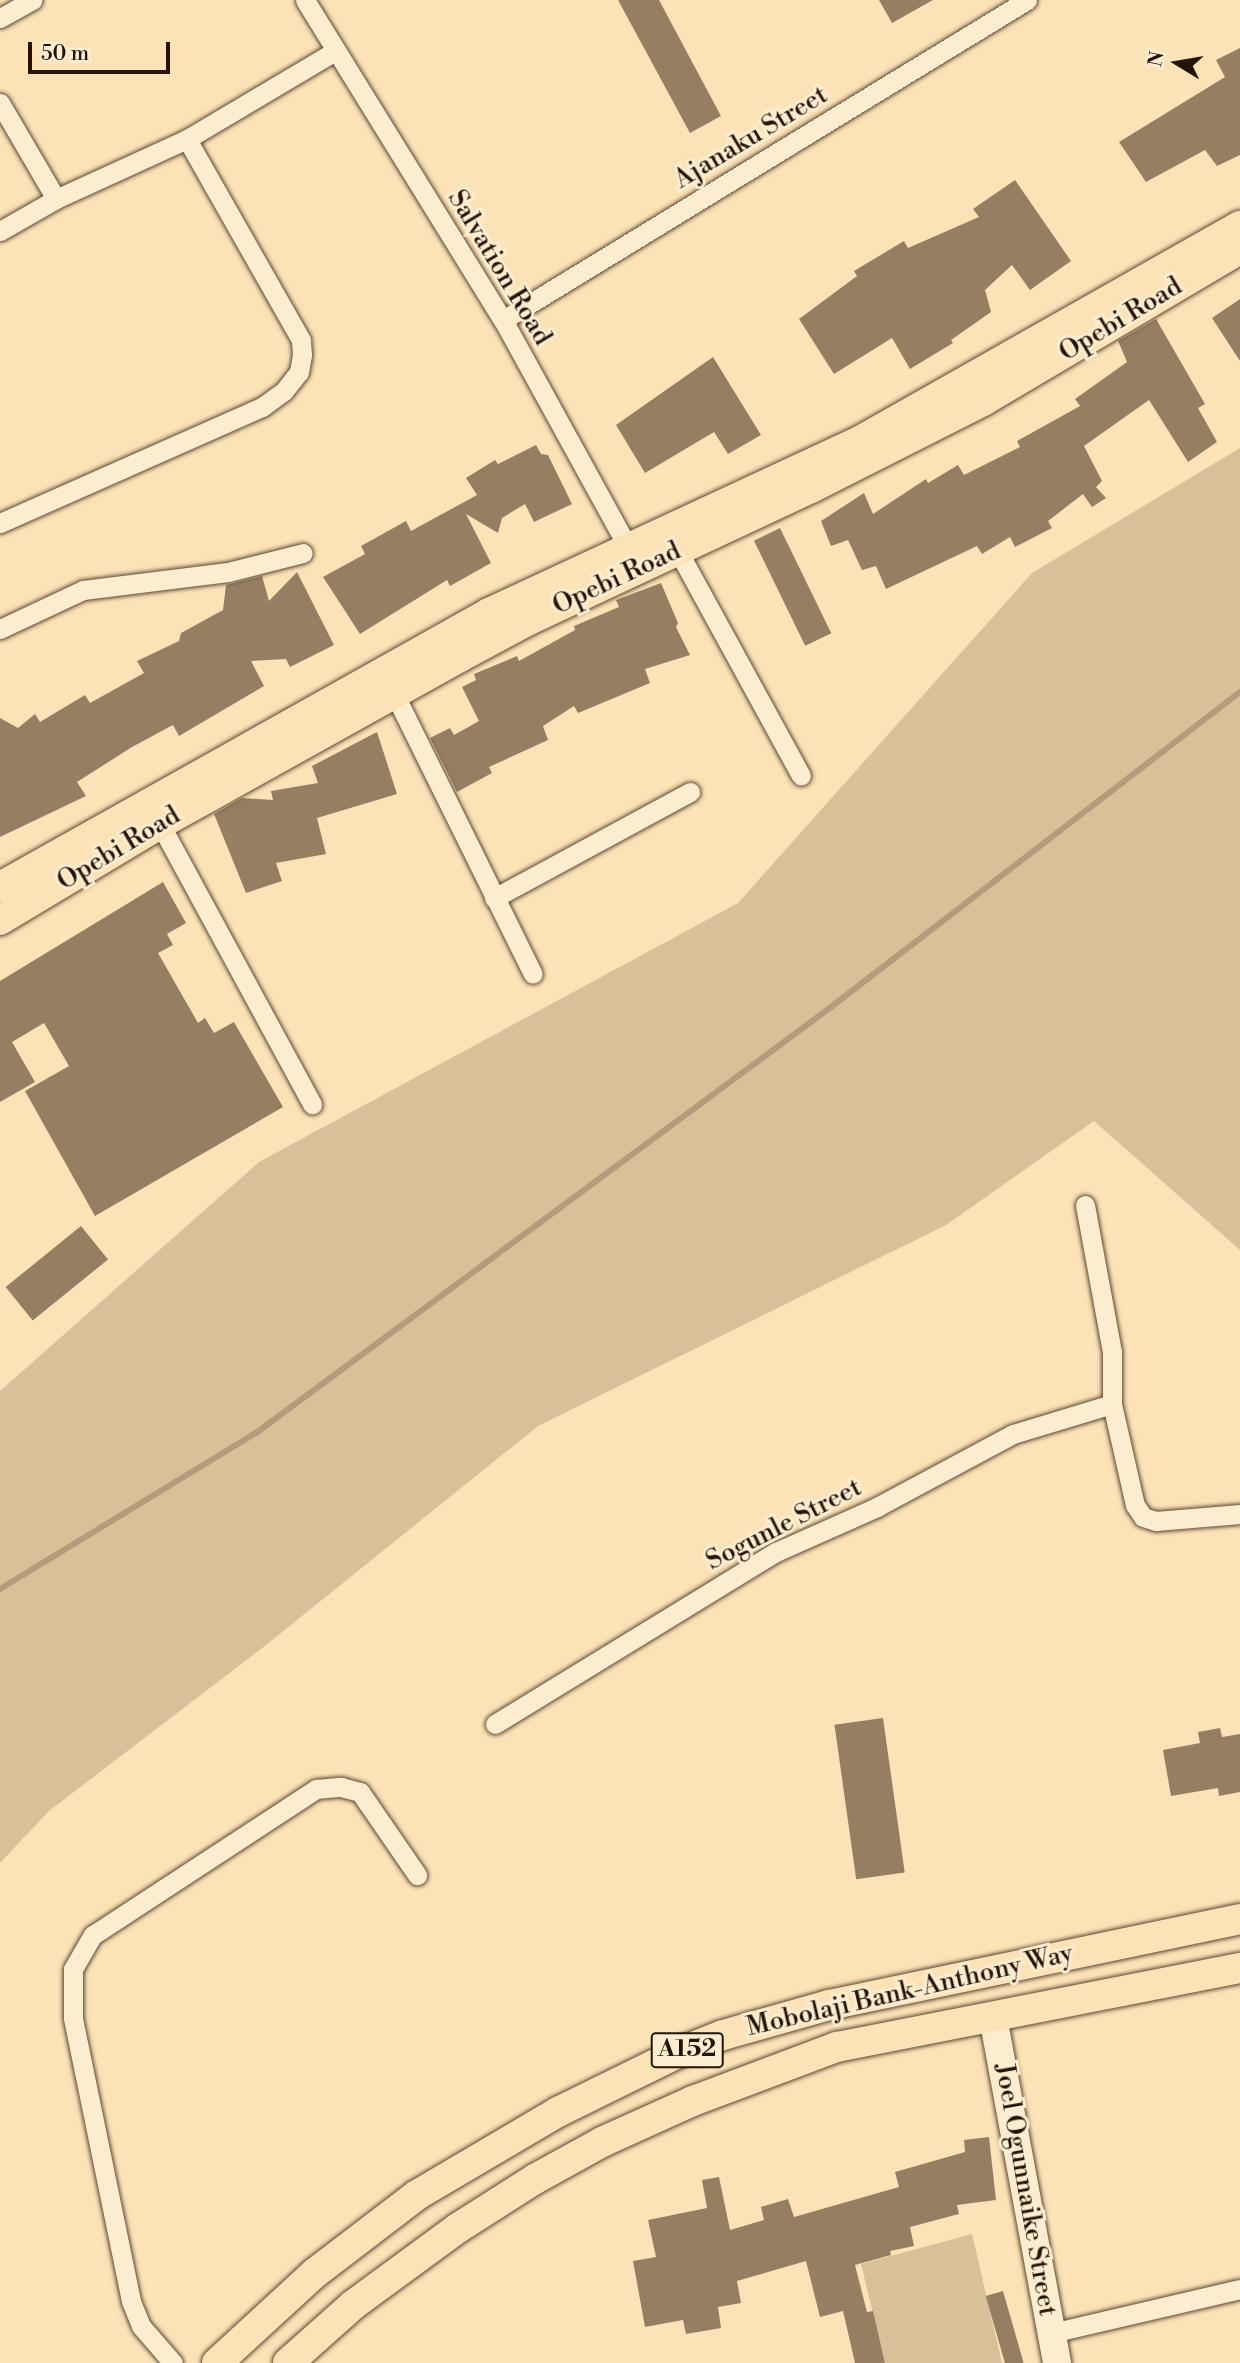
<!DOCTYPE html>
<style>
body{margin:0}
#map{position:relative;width:1240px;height:2363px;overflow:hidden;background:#fce3b7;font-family:"Libre Bodoni",serif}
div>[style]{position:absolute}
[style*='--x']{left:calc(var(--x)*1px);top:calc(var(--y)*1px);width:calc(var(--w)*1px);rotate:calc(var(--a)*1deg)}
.green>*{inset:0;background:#d8c099}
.stream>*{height:6px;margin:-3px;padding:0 3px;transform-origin:3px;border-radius:3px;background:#b39c7c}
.building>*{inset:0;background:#957f63;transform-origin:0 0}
.roads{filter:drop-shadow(0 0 2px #5c4734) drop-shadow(0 0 2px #5c4734)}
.street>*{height:19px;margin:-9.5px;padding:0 9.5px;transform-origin:9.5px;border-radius:9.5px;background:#fdedd0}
.secondary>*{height:28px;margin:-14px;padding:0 14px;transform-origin:14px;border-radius:14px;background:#fdedd0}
.primary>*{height:30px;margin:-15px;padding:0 15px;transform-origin:15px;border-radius:15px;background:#fce3b7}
span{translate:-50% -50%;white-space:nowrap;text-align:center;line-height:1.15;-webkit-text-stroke:6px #fdedd0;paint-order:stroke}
.shield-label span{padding:2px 5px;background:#fdedd0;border:2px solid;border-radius:5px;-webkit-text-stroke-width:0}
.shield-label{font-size:24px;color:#261308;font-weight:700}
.street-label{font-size:26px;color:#261308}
.north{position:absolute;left:1142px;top:28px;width:70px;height:70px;-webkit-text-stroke:5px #fdedd0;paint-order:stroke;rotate:281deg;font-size:19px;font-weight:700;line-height:28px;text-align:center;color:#261308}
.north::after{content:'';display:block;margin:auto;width:24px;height:32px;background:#261308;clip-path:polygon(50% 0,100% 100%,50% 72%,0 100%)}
.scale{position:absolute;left:28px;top:42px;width:142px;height:32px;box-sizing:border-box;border:4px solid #261308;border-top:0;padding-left:9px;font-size:21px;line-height:24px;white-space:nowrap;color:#261308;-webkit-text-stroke:5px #fdedd0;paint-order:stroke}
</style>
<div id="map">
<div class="green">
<div style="clip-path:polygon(1240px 448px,1240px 1250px,1094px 1121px,946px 1225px,538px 1426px,266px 1645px,49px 1811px,0 1863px,0 1391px,259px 1162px,738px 903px,1032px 573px)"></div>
<div style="clip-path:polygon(972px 2234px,1002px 2363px,885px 2363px,861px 2264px)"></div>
</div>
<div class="stream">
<div style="--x:0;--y:1589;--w:300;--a:-31.4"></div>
<div style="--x:256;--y:1433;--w:716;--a:-36.53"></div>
<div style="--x:831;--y:1007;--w:516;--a:-37.6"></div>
</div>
<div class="building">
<div style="clip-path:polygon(618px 0,659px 0,721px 116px,690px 133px)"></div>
<div style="clip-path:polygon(879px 0,933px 0,892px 23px)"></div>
<div style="clip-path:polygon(1240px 48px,1240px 155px,1217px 166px,1205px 150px,1146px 182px,1119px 142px,1225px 77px,1216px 60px)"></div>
<div style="clip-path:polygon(1015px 180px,1071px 261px,1030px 290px,1012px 265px,985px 290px,991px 312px,951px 340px,953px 343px,910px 369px,892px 338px,834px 374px,799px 319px,857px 276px,854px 271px,904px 241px,908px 248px,979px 217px,973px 209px)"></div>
<div style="clip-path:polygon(1240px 299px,1240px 361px,1212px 318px)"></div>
<div style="clip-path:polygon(1156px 319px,1205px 404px,1198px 408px,1217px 442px,1188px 462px,1149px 400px,1084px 446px,1102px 481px,1096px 487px,1106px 498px,1092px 507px,1083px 494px,1048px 521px,1052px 528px,1015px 547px,1010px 537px,982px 554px,977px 546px,886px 589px,876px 566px,862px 570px,848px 540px,831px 546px,821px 521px,864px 493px,873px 514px,926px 479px,928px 483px,958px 465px,964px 475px,1020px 447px,1017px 441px,1080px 406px,1075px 399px,1127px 362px,1118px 341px)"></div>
<div style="clip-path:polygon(713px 357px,761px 435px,728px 454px,714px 432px,645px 473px,616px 425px)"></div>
<div style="clip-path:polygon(536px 445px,541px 454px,548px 455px,572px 504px,534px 522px,525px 504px,502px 518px,498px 533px,466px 514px,491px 563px,450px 586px,447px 580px,360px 634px,323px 577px,365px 554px,361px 546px,406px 521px,411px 531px,477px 495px,466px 478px,495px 460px,498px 464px)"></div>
<div style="left:780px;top:528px;width:117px;height:29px;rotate:64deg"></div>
<div style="clip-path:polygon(297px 572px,334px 645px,290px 667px,286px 659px,251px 661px,264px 686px,179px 736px,173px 725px,132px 747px,77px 782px,86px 796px,0 837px,0 718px,18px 728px,35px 714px,40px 722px,85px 695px,90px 703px,144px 673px,137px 661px,179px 641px,181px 633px,223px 610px,226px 585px,262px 576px,269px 601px)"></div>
<div style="clip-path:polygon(661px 583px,678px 623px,676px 627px,690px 655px,645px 669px,650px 683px,578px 713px,574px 706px,543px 726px,548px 740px,489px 767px,492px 773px,457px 792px,430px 738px,450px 728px,454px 735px,479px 721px,462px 687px,476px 680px,474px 674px,517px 656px,519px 661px,575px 630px,574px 626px,619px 607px,616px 600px)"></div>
<div style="clip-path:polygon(377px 732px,397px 794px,317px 818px,326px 854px,276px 863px,282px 881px,246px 893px,214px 814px,242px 798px,273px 800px,271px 791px,318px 783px,312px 766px)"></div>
<div style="clip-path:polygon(163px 882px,186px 923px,167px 934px,173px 945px,158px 953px,198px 1023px,205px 1018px,214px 1033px,234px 1022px,283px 1107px,95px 1216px,25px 1091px,69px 1066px,44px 1023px,12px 1042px,35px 1082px,0 1102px,0 981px)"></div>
<div style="left:81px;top:1226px;width:43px;height:97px;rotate:51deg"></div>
<div style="left:883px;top:1718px;width:156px;height:49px;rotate:82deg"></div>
<div style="clip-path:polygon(1220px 1728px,1222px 1737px,1240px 1734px,1240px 1792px,1219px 1796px,1218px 1788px,1171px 1796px,1163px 1750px,1200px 1743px,1198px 1732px)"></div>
<div style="clip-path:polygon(989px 2137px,996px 2200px,957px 2205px,959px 2214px,910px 2227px,914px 2246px,890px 2251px,891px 2255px,855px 2265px,867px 2312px,873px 2311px,885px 2363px,855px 2363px,843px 2311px,820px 2317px,806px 2261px,737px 2281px,741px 2303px,718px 2307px,721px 2328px,686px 2334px,683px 2320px,645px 2327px,633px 2261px,656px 2257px,648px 2220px,707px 2208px,702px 2180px,719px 2177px,730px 2230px,764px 2220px,761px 2207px,788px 2199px,794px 2217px,899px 2187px,895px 2172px,965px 2152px,964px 2140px)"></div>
<div style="left:1003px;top:2291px;width:75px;height:18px;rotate:74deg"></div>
</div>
<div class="roads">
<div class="street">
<div style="--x:305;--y:0;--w:376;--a:58.3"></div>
<div style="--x:503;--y:320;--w:272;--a:61.2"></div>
<div style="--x:0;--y:18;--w:37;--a:-29"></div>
<div style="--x:0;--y:103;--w:111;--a:59.7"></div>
<div style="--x:0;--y:231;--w:64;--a:-29.7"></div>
<div style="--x:56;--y:199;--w:144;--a:-24.6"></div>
<div style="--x:187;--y:139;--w:172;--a:-30.7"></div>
<div style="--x:503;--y:320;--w:614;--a:-31.41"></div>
<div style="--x:0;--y:523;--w:287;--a:-23.9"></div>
<div style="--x:262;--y:407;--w:27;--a:-36"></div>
<div style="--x:284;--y:391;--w:24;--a:-52"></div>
<div style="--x:299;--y:372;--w:17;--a:-80"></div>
<div style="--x:302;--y:355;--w:15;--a:-94"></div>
<div style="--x:301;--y:340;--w:231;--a:-119.6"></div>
<div style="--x:678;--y:551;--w:256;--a:61.3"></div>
<div style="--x:0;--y:629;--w:92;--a:-25.2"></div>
<div style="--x:83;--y:590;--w:146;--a:-7.1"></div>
<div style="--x:228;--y:572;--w:77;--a:-14.2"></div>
<div style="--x:394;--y:693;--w:313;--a:63.7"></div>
<div style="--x:160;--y:824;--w:319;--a:61.5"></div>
<div style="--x:494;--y:898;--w:223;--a:-28.4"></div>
<div style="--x:1085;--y:1205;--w:149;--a:79.6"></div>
<div style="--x:1112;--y:1352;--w:52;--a:90"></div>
<div style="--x:1112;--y:1404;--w:104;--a:77.2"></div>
<div style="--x:1135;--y:1505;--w:14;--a:56"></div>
<div style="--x:1143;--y:1517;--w:14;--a:17"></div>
<div style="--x:1156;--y:1521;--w:84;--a:-4.8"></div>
<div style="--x:495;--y:1724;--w:329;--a:-31.5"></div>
<div style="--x:776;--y:1552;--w:111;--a:-24"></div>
<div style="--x:877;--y:1507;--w:154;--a:-28.2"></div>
<div style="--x:1013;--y:1434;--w:103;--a:-16.9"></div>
<div style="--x:1051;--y:2333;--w:194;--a:-13.1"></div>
<div style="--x:173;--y:2363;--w:49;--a:-130.9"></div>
<div style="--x:141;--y:2326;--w:27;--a:-112"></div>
<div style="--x:131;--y:2301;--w:289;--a:-101.6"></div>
<div style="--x:73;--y:2018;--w:49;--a:-90"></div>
<div style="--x:73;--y:1969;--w:39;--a:-60"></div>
<div style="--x:93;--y:1935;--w:267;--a:-33.2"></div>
<div style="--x:316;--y:1789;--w:25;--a:-5"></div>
<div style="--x:341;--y:1787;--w:20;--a:15"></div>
<div style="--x:360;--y:1792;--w:101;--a:55.5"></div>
</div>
<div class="secondary">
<div style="--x:993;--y:2017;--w:352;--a:79.5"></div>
</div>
<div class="primary">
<div style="--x:0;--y:887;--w:561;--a:-29.26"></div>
<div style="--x:489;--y:613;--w:409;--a:-24.9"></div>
<div style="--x:860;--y:441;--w:437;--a:-29.5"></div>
<div style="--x:0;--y:920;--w:187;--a:-31"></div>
<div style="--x:160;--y:824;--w:343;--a:-29.1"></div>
<div style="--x:460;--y:657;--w:81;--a:-28.2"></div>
<div style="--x:531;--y:619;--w:309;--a:-25.1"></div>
<div style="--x:811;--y:488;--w:193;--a:-26.8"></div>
<div style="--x:983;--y:401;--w:299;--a:-30.6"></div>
<div style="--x:217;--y:2363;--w:133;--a:-42.6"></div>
<div style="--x:315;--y:2273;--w:128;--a:-37.4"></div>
<div style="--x:417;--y:2195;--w:164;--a:-30.5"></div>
<div style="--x:558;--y:2112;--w:134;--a:-26.2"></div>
<div style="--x:678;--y:2053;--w:48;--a:-21.8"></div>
<div style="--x:723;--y:2035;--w:110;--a:-15.8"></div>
<div style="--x:829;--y:2005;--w:420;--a:-11.8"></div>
<div style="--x:288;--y:2363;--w:87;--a:-41.7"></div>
<div style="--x:353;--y:2305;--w:130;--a:-36.3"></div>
<div style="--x:458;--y:2228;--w:91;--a:-32.5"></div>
<div style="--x:535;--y:2179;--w:77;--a:-28.9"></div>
<div style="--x:602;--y:2142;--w:100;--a:-24.3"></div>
<div style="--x:693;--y:2101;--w:154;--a:-20.6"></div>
<div style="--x:837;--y:2047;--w:411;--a:-11.1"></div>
</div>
</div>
<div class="shield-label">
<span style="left:687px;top:2050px">A152</span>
</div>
<div class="street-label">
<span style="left:751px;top:138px;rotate:-31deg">Ajanaku Street</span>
<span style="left:499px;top:268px;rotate:59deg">Salvation Road</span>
<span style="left:1121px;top:320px;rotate:-31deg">Opebi Road</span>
<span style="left:617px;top:579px;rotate:-25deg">Opebi Road</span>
<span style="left:119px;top:849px;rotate:-31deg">Opebi Road</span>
<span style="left:784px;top:1525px;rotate:-27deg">Sogunle Street</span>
<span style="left:910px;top:1991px;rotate:-13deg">Mobolaji Bank-Anthony Way</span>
<span style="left:1025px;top:2190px;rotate:80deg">Joel Ogunnaike Street</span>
</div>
<div class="north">N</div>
<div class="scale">50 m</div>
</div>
